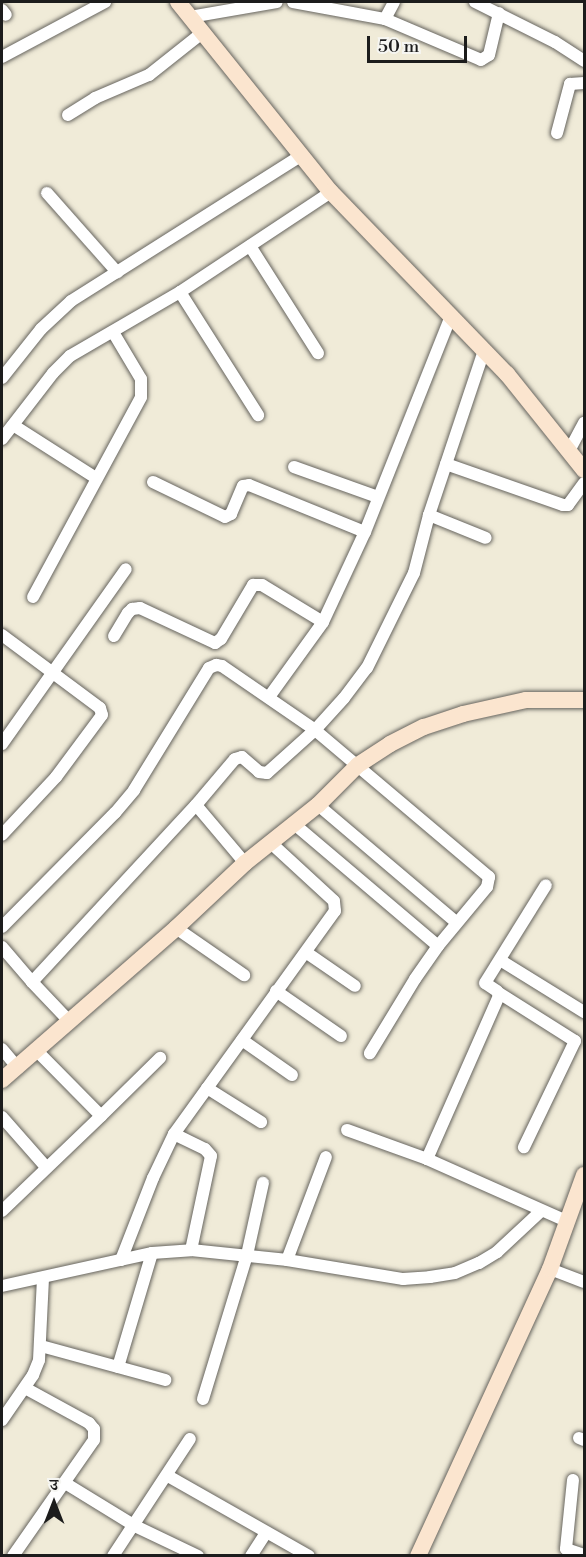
<!DOCTYPE html>
<meta charset="utf-8">
<style>
body{margin:0}
#map{position:relative;width:586px;height:1557px;overflow:hidden;background:#f0ebd8;font-family:"Libre Bodoni","Noto Serif Devanagari",serif}
div>[style]{position:absolute}
[style*='--x']{left:calc(var(--x)*1px);top:calc(var(--y)*1px);width:calc(var(--w)*1px);rotate:calc(var(--a)*1deg)}
.roads{filter:drop-shadow(0 0 2px #66645e) drop-shadow(0 0 2px #66645e)}
.street>*{height:12px;margin:-6px;padding:0 6px;transform-origin:6px;border-radius:6px;background:#fff}
.secondary>*{height:16px;margin:-8px;padding:0 8px;transform-origin:8px;border-radius:8px;background:#fbe5cf}
span{translate:-50% -50%;white-space:nowrap;text-align:center;line-height:1.15;-webkit-text-stroke:4.5px #f6f6f2;paint-order:stroke}
.frame{position:absolute;inset:0;border:3px solid #1c1c1c;pointer-events:none}
.north{position:absolute;left:24px;top:1473px;width:60px;height:60px;-webkit-text-stroke:4px #f6f6f2;paint-order:stroke;rotate:0deg;font-size:16px;font-weight:700;line-height:24px;text-align:center;color:#1c1c1c}
.north::after{content:'';display:block;margin:auto;width:21px;height:27px;background:#1c1c1c;clip-path:polygon(50% 0,100% 100%,50% 72%,0 100%)}
.scale{position:absolute;left:367px;top:36px;width:100px;height:27px;box-sizing:border-box;border:3px solid #1c1c1c;border-top:0;padding-left:8px;font-size:18px;line-height:21px;white-space:nowrap;color:#1c1c1c;-webkit-text-stroke:4px #f6f6f2;paint-order:stroke}
</style>
<div id="map">
<div class="roads">
<div class="street">
<div style="--x:293;--y:2;--w:94;--a:10.5"></div>
<div style="--x:385;--y:19;--w:104;--a:23.1"></div>
<div style="--x:481;--y:60;--w:9;--a:-32"></div>
<div style="--x:489;--y:55;--w:43;--a:-76.6"></div>
<div style="--x:475;--y:2;--w:89;--a:26.6"></div>
<div style="--x:555;--y:42;--w:35;--a:33"></div>
<div style="--x:2;--y:10;--w:6;--a:51"></div>
<div style="--x:190;--y:17;--w:88;--a:-9.8"></div>
<div style="--x:385;--y:19;--w:19;--a:-62"></div>
<div style="--x:2;--y:57;--w:117;--a:-28.1"></div>
<div style="--x:68;--y:115;--w:32;--a:-32"></div>
<div style="--x:95;--y:98;--w:59;--a:-23.1"></div>
<div style="--x:149;--y:75;--w:68;--a:-38.4"></div>
<div style="--x:557;--y:133;--w:51;--a:-75.1"></div>
<div style="--x:570;--y:84;--w:14;--a:-4"></div>
<div style="--x:47;--y:193;--w:106;--a:48.5"></div>
<div style="--x:250;--y:246;--w:127;--a:57.6"></div>
<div style="--x:180;--y:292;--w:146;--a:57.6"></div>
<div style="--x:2;--y:378;--w:63;--a:-51.5"></div>
<div style="--x:41;--y:329;--w:41;--a:-43"></div>
<div style="--x:71;--y:301;--w:273;--a:-32.3"></div>
<div style="--x:13;--y:425;--w:98;--a:32.6"></div>
<div style="--x:2;--y:439;--w:83;--a:-52.3"></div>
<div style="--x:53;--y:373;--w:24;--a:-45"></div>
<div style="--x:70;--y:356;--w:127;--a:-30.2"></div>
<div style="--x:180;--y:292;--w:181;--a:-33.5"></div>
<div style="--x:569;--y:451;--w:32;--a:-62"></div>
<div style="--x:446;--y:464;--w:124;--a:19.3"></div>
<div style="--x:563;--y:505;--w:5;--a:0"></div>
<div style="--x:568;--y:505;--w:27;--a:-54"></div>
<div style="--x:294;--y:467;--w:89;--a:19.7"></div>
<div style="--x:153;--y:482;--w:80;--a:25.9"></div>
<div style="--x:225;--y:517;--w:7;--a:-27"></div>
<div style="--x:231;--y:514;--w:30;--a:-67"></div>
<div style="--x:243;--y:486;--w:6;--a:-9"></div>
<div style="--x:249;--y:485;--w:125;--a:22.1"></div>
<div style="--x:429;--y:515;--w:61;--a:22"></div>
<div style="--x:33;--y:597;--w:227;--a:-61.6"></div>
<div style="--x:141;--y:397;--w:18;--a:-90"></div>
<div style="--x:141;--y:379;--w:55;--a:-120.8"></div>
<div style="--x:2;--y:635;--w:122;--a:36.7"></div>
<div style="--x:100;--y:708;--w:7;--a:74"></div>
<div style="--x:102;--y:715;--w:77;--a:126.6"></div>
<div style="--x:56;--y:777;--w:79;--a:133"></div>
<div style="--x:114;--y:636;--w:27;--a:-59"></div>
<div style="--x:128;--y:613;--w:6;--a:-45"></div>
<div style="--x:132;--y:609;--w:8;--a:-7"></div>
<div style="--x:140;--y:608;--w:83;--a:25"></div>
<div style="--x:215;--y:643;--w:7;--a:-34"></div>
<div style="--x:221;--y:639;--w:63;--a:-59.3"></div>
<div style="--x:253;--y:585;--w:9;--a:0"></div>
<div style="--x:262;--y:585;--w:71;--a:31.2"></div>
<div style="--x:269;--y:697;--w:92;--a:-54.2"></div>
<div style="--x:323;--y:622;--w:99;--a:-65"></div>
<div style="--x:365;--y:532;--w:232;--a:-68.3"></div>
<div style="--x:2;--y:744;--w:214;--a:-54.7"></div>
<div style="--x:196;--y:805;--w:76;--a:49.8"></div>
<div style="--x:318;--y:805;--w:181;--a:40.3"></div>
<div style="--x:293;--y:823;--w:190;--a:40.3"></div>
<div style="--x:2;--y:927;--w:161;--a:-45.3"></div>
<div style="--x:115;--y:813;--w:30;--a:-50"></div>
<div style="--x:134;--y:790;--w:143;--a:-58.4"></div>
<div style="--x:209;--y:668;--w:8;--a:-23"></div>
<div style="--x:216;--y:665;--w:6;--a:9"></div>
<div style="--x:222;--y:666;--w:113;--a:34.5"></div>
<div style="--x:315;--y:730;--w:228;--a:40.2"></div>
<div style="--x:489;--y:877;--w:10;--a:101"></div>
<div style="--x:487;--y:887;--w:77;--a:129.7"></div>
<div style="--x:438;--y:946;--w:40;--a:124.9"></div>
<div style="--x:415;--y:979;--w:87;--a:121.3"></div>
<div style="--x:176;--y:928;--w:83;--a:34.7"></div>
<div style="--x:2;--y:947;--w:46;--a:49.4"></div>
<div style="--x:32;--y:982;--w:241;--a:-47.2"></div>
<div style="--x:196;--y:805;--w:60;--a:-49.7"></div>
<div style="--x:235;--y:759;--w:7;--a:-16"></div>
<div style="--x:242;--y:757;--w:23;--a:41"></div>
<div style="--x:259;--y:772;--w:8;--a:7"></div>
<div style="--x:267;--y:773;--w:64;--a:-41.9"></div>
<div style="--x:315;--y:730;--w:43;--a:-47.8"></div>
<div style="--x:344;--y:698;--w:38;--a:-53"></div>
<div style="--x:367;--y:668;--w:106;--a:-63.7"></div>
<div style="--x:414;--y:573;--w:60;--a:-75.5"></div>
<div style="--x:429;--y:515;--w:173;--a:-71.5"></div>
<div style="--x:307;--y:953;--w:58;--a:34.5"></div>
<div style="--x:500;--y:960;--w:99;--a:31.8"></div>
<div style="--x:32;--y:982;--w:55;--a:46.5"></div>
<div style="--x:276;--y:991;--w:79;--a:34.7"></div>
<div style="--x:499;--y:993;--w:90;--a:32.3"></div>
<div style="--x:575;--y:1041;--w:118;--a:115.7"></div>
<div style="--x:242;--y:1040;--w:61;--a:35"></div>
<div style="--x:2;--y:1049;--w:25;--a:50"></div>
<div style="--x:37;--y:1051;--w:91;--a:45.4"></div>
<div style="--x:101;--y:1116;--w:83;--a:-44.5"></div>
<div style="--x:207;--y:1088;--w:64;--a:32.2"></div>
<div style="--x:2;--y:1117;--w:67;--a:48.7"></div>
<div style="--x:347;--y:1130;--w:85;--a:19.9"></div>
<div style="--x:427;--y:1159;--w:152;--a:24"></div>
<div style="--x:174;--y:1134;--w:34;--a:26"></div>
<div style="--x:205;--y:1149;--w:9;--a:49"></div>
<div style="--x:211;--y:1156;--w:96;--a:102"></div>
<div style="--x:427;--y:1159;--w:178;--a:-66.2"></div>
<div style="--x:499;--y:996;--w:5;--a:-112"></div>
<div style="--x:497;--y:991;--w:14;--a:-146"></div>
<div style="--x:485;--y:983;--w:115;--a:-58.1"></div>
<div style="--x:2;--y:1211;--w:137;--a:-43.8"></div>
<div style="--x:121;--y:1260;--w:88;--a:-68.7"></div>
<div style="--x:153;--y:1178;--w:49;--a:-64.5"></div>
<div style="--x:174;--y:1134;--w:275;--a:-54.2"></div>
<div style="--x:335;--y:911;--w:10;--a:-96"></div>
<div style="--x:334;--y:901;--w:86;--a:-137.4"></div>
<div style="--x:287;--y:1260;--w:110;--a:-69.3"></div>
<div style="--x:550;--y:1269;--w:36;--a:21"></div>
<div style="--x:2;--y:1286;--w:154;--a:-12.4"></div>
<div style="--x:152;--y:1253;--w:39;--a:-4"></div>
<div style="--x:191;--y:1250;--w:97;--a:5.9"></div>
<div style="--x:287;--y:1260;--w:118;--a:9.3"></div>
<div style="--x:403;--y:1279;--w:27;--a:-4"></div>
<div style="--x:430;--y:1277;--w:25;--a:-9"></div>
<div style="--x:455;--y:1273;--w:26;--a:-23"></div>
<div style="--x:479;--y:1263;--w:21;--a:-31"></div>
<div style="--x:497;--y:1252;--w:60;--a:-43"></div>
<div style="--x:41;--y:1346;--w:129;--a:15.3"></div>
<div style="--x:118;--y:1367;--w:119;--a:-73.4"></div>
<div style="--x:203;--y:1399;--w:151;--a:-73"></div>
<div style="--x:247;--y:1255;--w:74;--a:-77.5"></div>
<div style="--x:2;--y:1420;--w:55;--a:-55.4"></div>
<div style="--x:33;--y:1375;--w:16;--a:-68"></div>
<div style="--x:39;--y:1360;--w:81;--a:-87.2"></div>
<div style="--x:579;--y:1438;--w:5;--a:22"></div>
<div style="--x:168;--y:1476;--w:162;--a:29.6"></div>
<div style="--x:573;--y:1480;--w:69;--a:95.8"></div>
<div style="--x:566;--y:1549;--w:19;--a:18"></div>
<div style="--x:65;--y:1483;--w:82;--a:31.6"></div>
<div style="--x:135;--y:1526;--w:70;--a:25.5"></div>
<div style="--x:13;--y:1556;--w:141;--a:-55.1"></div>
<div style="--x:94;--y:1440;--w:11;--a:-90"></div>
<div style="--x:94;--y:1429;--w:8;--a:-130"></div>
<div style="--x:89;--y:1423;--w:73;--a:-151.3"></div>
<div style="--x:113;--y:1556;--w:140;--a:-56.7"></div>
<div style="--x:251;--y:1556;--w:27;--a:-57"></div>
</div>
<div class="secondary">
<div style="--x:178;--y:2;--w:244;--a:51.2"></div>
<div style="--x:331;--y:192;--w:253;--a:46"></div>
<div style="--x:507;--y:374;--w:123;--a:51.3"></div>
<div style="--x:2;--y:1080;--w:231;--a:-41.1"></div>
<div style="--x:176;--y:928;--w:95;--a:-43.3"></div>
<div style="--x:245;--y:863;--w:93;--a:-38.5"></div>
<div style="--x:318;--y:805;--w:57;--a:-45"></div>
<div style="--x:358;--y:765;--w:38;--a:-33"></div>
<div style="--x:390;--y:744;--w:38;--a:-27"></div>
<div style="--x:424;--y:727;--w:41;--a:-18.4"></div>
<div style="--x:463;--y:714;--w:65;--a:-12.5"></div>
<div style="--x:526;--y:700;--w:58;--a:0"></div>
<div style="--x:418;--y:1556;--w:316;--a:-65.3"></div>
<div style="--x:550;--y:1269;--w:100;--a:-70.1"></div>
</div>
</div>
<div class="frame"></div>
<div class="north">उ</div>
<div class="scale">50 m</div>
</div>
